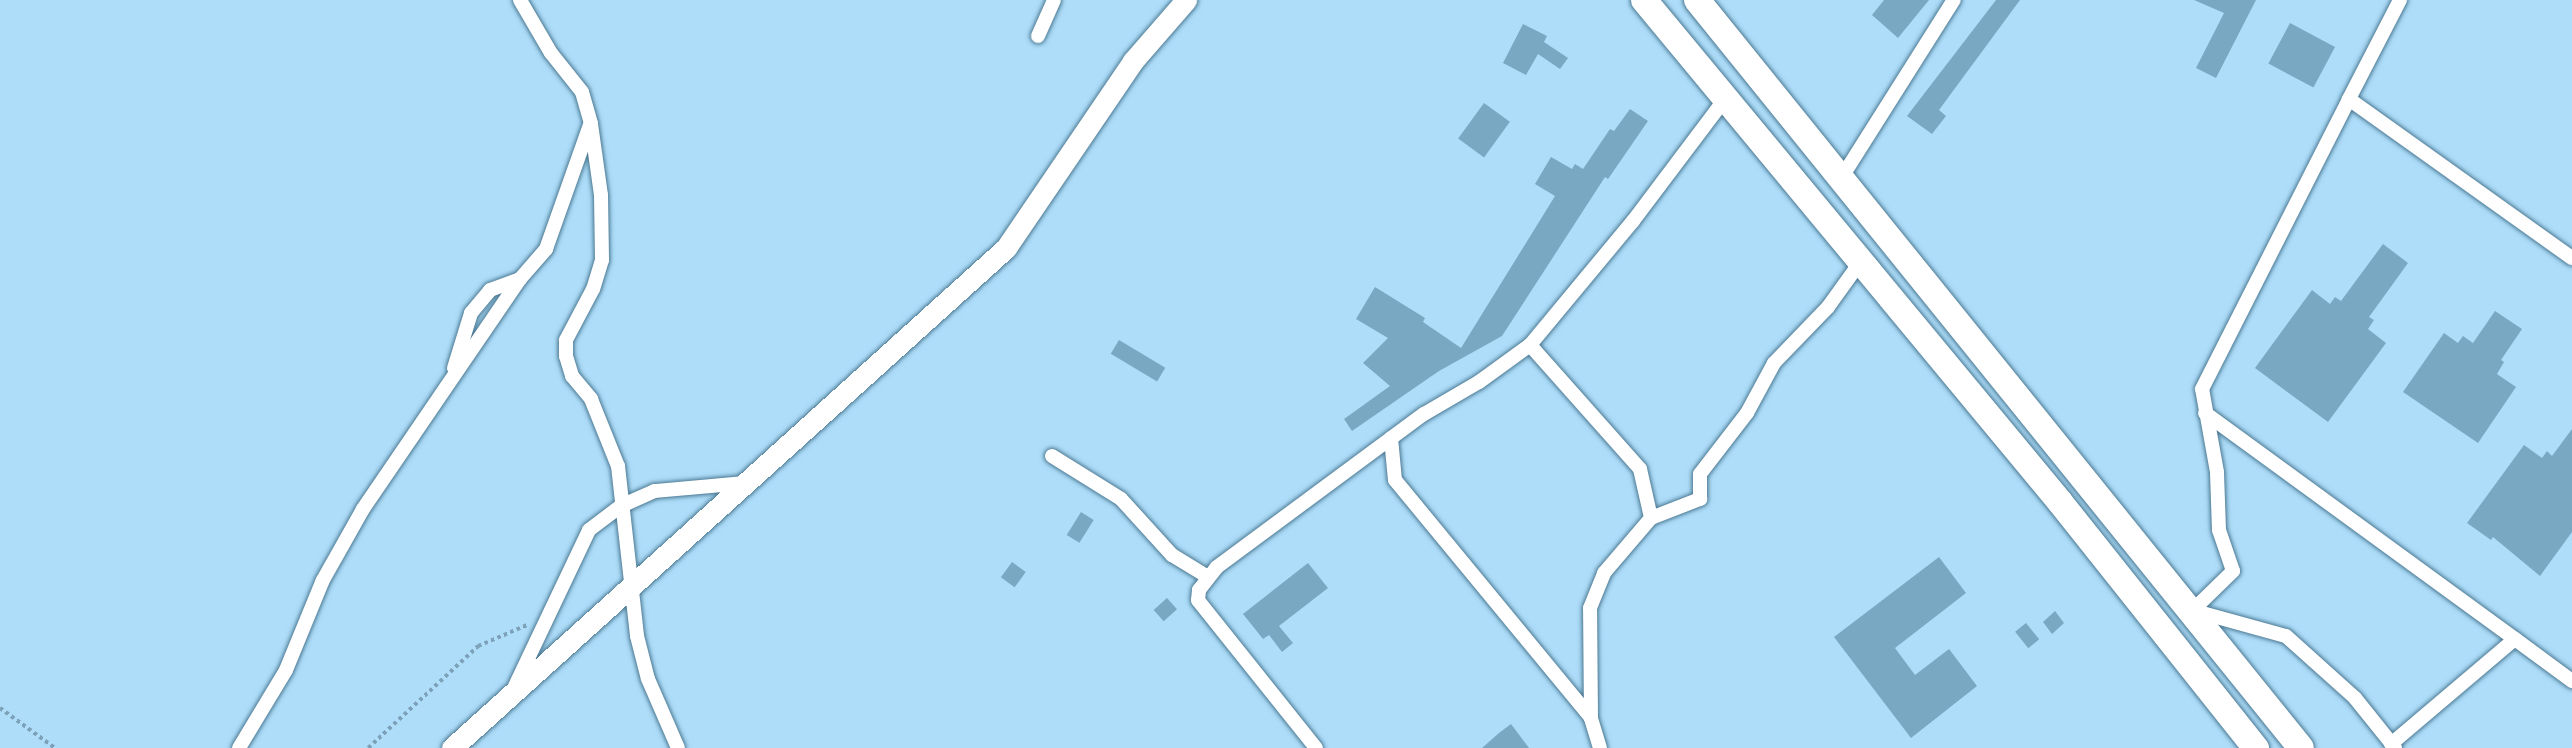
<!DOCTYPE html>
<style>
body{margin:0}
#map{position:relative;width:2572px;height:748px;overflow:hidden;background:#adddf9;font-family:"Crimson Pro",serif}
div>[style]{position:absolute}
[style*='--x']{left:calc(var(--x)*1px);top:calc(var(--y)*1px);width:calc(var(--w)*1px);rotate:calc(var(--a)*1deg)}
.building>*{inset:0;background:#79a8c3;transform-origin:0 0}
.path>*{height:3.5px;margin-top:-1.75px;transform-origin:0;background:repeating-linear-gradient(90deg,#7ca1b8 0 3.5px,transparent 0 7px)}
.roads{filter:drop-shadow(0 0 2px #4c7993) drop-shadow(0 0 2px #4c7993)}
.street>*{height:14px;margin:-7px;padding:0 7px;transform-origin:7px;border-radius:7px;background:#fff}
.secondary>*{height:21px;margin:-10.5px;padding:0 10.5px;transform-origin:10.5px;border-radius:10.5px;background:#fff}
.highway>*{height:26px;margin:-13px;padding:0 13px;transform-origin:13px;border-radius:13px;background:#fff}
span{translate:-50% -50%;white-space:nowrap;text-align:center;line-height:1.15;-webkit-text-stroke:7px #eff8fe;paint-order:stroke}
</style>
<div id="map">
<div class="building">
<div style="clip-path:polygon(1884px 0,1929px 0,1898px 38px,1872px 15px)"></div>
<div style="clip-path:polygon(1996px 0,2020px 0,1939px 110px,1946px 116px,1932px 134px,1907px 116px)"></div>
<div style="clip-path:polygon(2194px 0,2256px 0,2216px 78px,2196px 68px,2224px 13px)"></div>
<div style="left:2290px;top:23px;width:51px;height:46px;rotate:28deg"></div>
<div style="clip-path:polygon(1523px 24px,1547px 36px,1544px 42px,1568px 58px,1560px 69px,1538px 54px,1526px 75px,1503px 63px)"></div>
<div style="left:1484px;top:103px;width:32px;height:44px;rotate:36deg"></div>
<div style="clip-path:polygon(1630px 109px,1648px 121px,1608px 179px,1605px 177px,1502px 336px,1439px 371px,1352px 431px,1344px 419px,1390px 386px,1363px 363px,1388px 338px,1356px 319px,1375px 287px,1425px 318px,1423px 322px,1461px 348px,1555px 196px,1535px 184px,1551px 157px,1572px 169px,1575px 164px,1583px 169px,1610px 129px,1614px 131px)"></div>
<div style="clip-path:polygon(2383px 244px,2408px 263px,2369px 317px,2374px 320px,2368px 329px,2386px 343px,2328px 422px,2255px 368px,2312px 290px,2330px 304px,2335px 297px,2341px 301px)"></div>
<div style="clip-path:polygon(2495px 311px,2522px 329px,2501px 360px,2504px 362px,2497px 374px,2516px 387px,2478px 443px,2403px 392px,2444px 333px,2458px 343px,2463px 336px,2473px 343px)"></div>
<div style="left:1119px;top:340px;width:54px;height:16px;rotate:31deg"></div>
<div style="clip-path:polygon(2572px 429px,2572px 532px,2540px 576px,2493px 537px,2491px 540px,2467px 523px,2524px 445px,2542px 458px,2547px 451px,2552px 456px)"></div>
<div style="left:1081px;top:512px;width:15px;height:27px;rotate:32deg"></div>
<div style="clip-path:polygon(1939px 557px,1966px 593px,1895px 648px,1915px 675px,1949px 649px,1977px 686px,1911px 738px,1834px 637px)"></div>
<div style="left:1012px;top:562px;width:17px;height:19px;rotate:36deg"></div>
<div style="clip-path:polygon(1308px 563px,1328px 588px,1279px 626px,1293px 643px,1282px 652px,1269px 635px,1263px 639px,1243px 614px)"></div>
<div style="left:1167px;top:598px;width:15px;height:18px;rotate:48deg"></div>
<div style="clip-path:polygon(2055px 611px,2064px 623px,2052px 634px,2043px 622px)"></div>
<div style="left:2026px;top:623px;width:21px;height:14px;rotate:51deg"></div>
<div style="clip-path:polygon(1511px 724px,1529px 748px,1482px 748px,1499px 733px)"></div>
</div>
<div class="path">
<div style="--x:0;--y:708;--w:68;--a:36"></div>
<div style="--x:368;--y:748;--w:150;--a:-42.8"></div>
<div style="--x:478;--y:646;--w:53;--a:-23.2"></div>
</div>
<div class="roads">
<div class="street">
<div style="--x:520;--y:0;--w:61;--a:59.7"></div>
<div style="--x:551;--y:53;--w:50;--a:51.5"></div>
<div style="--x:582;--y:92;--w:33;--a:74"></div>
<div style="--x:591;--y:124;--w:72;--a:82"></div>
<div style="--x:601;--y:195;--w:65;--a:89.1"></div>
<div style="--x:602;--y:260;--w:30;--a:107"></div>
<div style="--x:593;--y:289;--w:58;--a:117.9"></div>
<div style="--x:566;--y:340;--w:16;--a:90"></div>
<div style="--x:566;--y:356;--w:21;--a:73"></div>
<div style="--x:572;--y:376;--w:30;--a:50"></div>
<div style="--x:591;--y:399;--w:72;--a:68.1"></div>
<div style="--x:618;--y:466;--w:171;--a:83.6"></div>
<div style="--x:637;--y:636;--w:44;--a:75.7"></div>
<div style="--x:648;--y:679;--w:75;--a:66.5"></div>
<div style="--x:2400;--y:0;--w:111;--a:117.3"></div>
<div style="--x:2349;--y:99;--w:274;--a:35.5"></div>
<div style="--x:1038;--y:36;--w:39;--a:-66"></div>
<div style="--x:1840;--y:180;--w:213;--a:-57.7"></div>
<div style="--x:1530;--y:345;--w:166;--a:48.4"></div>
<div style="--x:1640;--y:469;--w:50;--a:77.3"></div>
<div style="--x:454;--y:368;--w:58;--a:-72.8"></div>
<div style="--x:471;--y:313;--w:30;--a:-50"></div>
<div style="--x:490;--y:290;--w:32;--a:-20"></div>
<div style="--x:2205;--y:413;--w:384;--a:36.1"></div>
<div style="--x:1391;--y:438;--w:42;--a:84.6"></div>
<div style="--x:1395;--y:480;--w:308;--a:50.5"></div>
<div style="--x:1052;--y:456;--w:81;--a:31.9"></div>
<div style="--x:1121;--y:499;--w:76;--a:47.7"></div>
<div style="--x:1172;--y:555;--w:42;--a:31.4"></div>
<div style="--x:2193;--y:610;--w:56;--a:-44.3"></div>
<div style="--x:2233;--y:571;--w:43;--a:-108.9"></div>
<div style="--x:2219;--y:530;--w:58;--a:-92"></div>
<div style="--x:2217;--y:472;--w:84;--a:-100.2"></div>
<div style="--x:2202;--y:389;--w:325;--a:-63.1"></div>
<div style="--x:2195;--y:611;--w:94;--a:15.4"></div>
<div style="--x:2286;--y:636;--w:93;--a:41.9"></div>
<div style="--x:2355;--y:698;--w:64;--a:51.3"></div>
<div style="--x:515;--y:686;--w:173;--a:-64.6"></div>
<div style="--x:589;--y:530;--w:40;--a:-37"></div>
<div style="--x:621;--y:506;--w:37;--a:-24"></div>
<div style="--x:655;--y:491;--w:89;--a:-5.1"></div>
<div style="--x:2391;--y:744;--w:162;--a:-40.3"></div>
<div style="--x:2515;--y:639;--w:71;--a:36.4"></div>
<div style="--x:239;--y:748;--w:91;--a:-58.9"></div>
<div style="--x:286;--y:670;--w:97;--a:-67.7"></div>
<div style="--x:323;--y:580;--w:81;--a:-60.6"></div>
<div style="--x:363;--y:509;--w:278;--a:-55.7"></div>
<div style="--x:520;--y:279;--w:40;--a:-49"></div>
<div style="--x:546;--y:249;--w:132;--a:-70.5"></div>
<div style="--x:1316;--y:748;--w:189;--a:-128.6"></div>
<div style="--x:1198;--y:600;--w:10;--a:-84"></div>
<div style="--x:1199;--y:590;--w:29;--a:-52"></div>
<div style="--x:1217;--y:567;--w:257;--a:-36.5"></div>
<div style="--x:1424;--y:414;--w:64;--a:-30.2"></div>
<div style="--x:1479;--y:382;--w:63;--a:-36"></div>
<div style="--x:1530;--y:345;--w:161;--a:-50.3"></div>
<div style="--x:1633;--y:221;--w:153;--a:-53"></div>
<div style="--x:1600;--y:748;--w:31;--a:-107"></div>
<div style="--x:1591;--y:718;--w:110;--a:-90.5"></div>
<div style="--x:1590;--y:608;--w:38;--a:-68"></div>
<div style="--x:1604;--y:573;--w:72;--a:-49.5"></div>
<div style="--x:1651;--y:518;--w:53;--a:-21.2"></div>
<div style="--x:1700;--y:499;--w:25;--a:-90"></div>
<div style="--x:1700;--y:474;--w:77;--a:-52.4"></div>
<div style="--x:1747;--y:413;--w:57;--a:-61.6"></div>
<div style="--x:1774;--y:363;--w:78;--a:-46"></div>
<div style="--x:1828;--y:307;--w:57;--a:-54.3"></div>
</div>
<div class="secondary">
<div style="--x:452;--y:748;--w:746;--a:-42.07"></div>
<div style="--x:1006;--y:248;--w:226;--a:-55.8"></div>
<div style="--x:1133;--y:61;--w:81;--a:-49"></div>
</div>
<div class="highway">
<div style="--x:1644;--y:0;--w:652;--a:50.35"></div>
<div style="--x:2060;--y:502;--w:315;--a:51.5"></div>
<div style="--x:1697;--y:0;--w:961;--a:51.08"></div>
</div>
</div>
</div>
